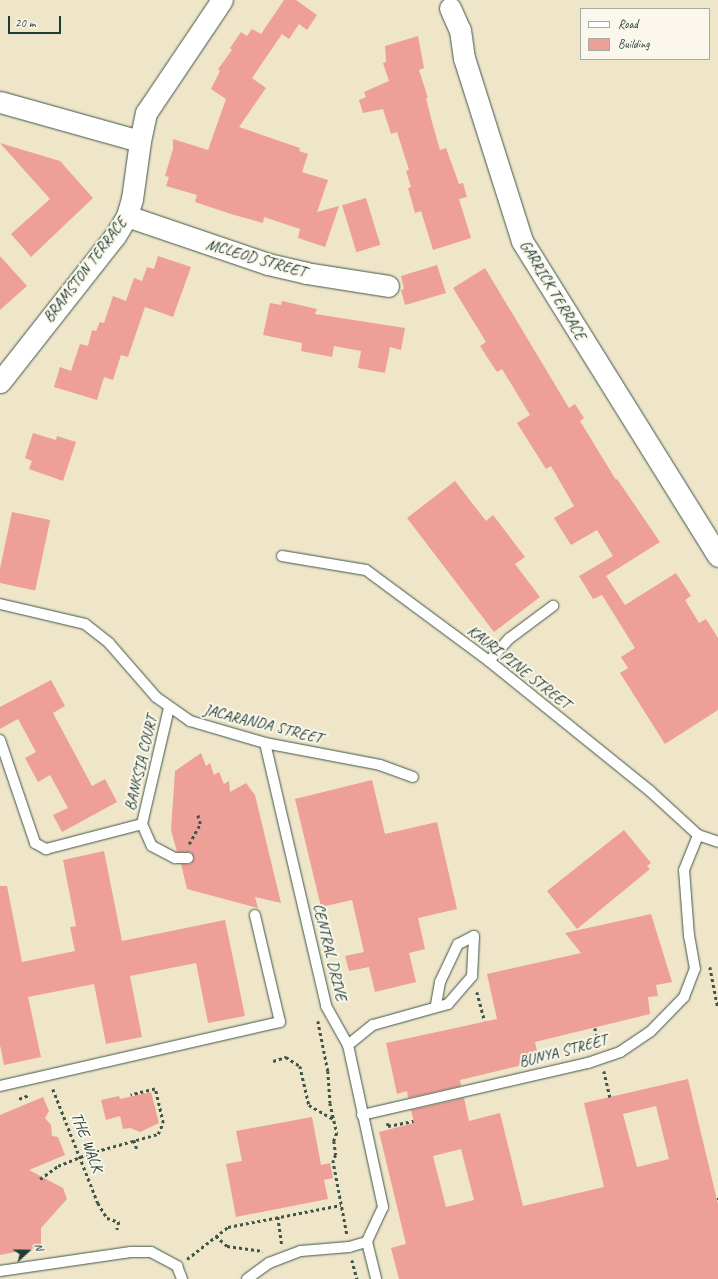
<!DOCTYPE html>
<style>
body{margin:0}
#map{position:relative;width:718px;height:1279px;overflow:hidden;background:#efe6c9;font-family:Caveat,sans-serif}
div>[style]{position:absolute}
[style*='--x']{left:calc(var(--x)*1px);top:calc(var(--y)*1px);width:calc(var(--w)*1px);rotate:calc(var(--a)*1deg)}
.building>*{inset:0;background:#ed9f98;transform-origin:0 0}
.path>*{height:2.5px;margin-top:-1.25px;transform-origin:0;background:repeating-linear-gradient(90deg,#3e564a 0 3px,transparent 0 6px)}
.roads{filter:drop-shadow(0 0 1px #3e564a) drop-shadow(0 0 1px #3e564a)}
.lane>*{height:10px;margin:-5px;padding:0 5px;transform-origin:5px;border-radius:5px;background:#fff}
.street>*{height:21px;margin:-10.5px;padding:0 10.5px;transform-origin:10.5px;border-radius:10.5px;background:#fff}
span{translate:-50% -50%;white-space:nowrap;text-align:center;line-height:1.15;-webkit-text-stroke:4px #fbf7ec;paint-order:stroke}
.street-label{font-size:16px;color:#1f3d34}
.legend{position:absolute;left:580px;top:8px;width:130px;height:52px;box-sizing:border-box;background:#fbf7ec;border:1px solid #a3ada2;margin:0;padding:5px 7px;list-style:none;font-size:12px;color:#1f3d34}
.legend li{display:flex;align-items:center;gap:8px;height:20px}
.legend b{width:20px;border:1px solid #a3ada2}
.north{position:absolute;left:8px;top:1231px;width:40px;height:40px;-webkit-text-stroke:3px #fbf7ec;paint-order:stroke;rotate:69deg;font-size:11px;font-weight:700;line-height:16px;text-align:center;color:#1f3d34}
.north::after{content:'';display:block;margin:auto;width:14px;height:18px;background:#1f3d34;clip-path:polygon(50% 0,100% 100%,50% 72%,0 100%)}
.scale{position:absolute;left:8px;top:16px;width:53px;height:18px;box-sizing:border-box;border:2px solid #1f3d34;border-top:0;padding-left:5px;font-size:12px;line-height:14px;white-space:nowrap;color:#1f3d34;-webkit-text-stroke:3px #fbf7ec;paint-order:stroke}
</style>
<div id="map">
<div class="building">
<div style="clip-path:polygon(284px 0,296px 0,317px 15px,307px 30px,299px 24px,289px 39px,282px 34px,252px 78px,266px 88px,239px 127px,300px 148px,299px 151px,308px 154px,302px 172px,328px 180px,317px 212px,339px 206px,325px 247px,298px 238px,300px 229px,264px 217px,263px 223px,231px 214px,195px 202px,197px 195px,166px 186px,169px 177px,165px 176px,173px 149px,173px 139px,208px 150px,226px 99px,211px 89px,220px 71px,218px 69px,232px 50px,230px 48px,241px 32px,247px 36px,252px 29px,261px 34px)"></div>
<div style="clip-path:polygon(418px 36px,424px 68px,419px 70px,428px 98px,426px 98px,432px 122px,440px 150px,446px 148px,459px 184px,463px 183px,467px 197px,459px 199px,471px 238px,433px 250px,421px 211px,415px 213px,408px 188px,411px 187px,406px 171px,409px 170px,397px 132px,391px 134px,383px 109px,363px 113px,359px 100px,366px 97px,364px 92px,389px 81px,383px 63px,386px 62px,385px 46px)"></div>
<div style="clip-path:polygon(0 143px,60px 161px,93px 198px,31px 257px,11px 234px,50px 199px)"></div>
<div style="left:366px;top:198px;width:49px;height:25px;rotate:73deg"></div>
<div style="clip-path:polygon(0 256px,27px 286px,0 310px)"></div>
<div style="clip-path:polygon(158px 256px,191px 267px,173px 317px,145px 307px,128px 357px,121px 355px,113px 380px,104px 377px,97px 400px,54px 387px,60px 367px,71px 371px,80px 344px,88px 346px,92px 330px,96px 331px,100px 322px,104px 323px,113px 296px,126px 301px,134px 278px,142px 281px,147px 267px,154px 269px)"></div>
<div style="clip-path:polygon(437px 265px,446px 293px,405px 305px,401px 290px,404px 289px,401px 276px)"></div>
<div style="clip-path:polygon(485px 268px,569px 408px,575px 404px,584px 418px,580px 421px,616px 480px,617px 479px,660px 542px,606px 576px,625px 605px,676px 573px,691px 596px,685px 600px,699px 623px,706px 619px,718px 638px,718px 710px,665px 744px,620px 673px,628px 668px,621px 657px,635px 648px,602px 595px,593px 599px,579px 576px,613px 556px,597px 530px,571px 545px,554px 518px,574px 506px,551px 466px,546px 469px,517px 423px,530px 415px,502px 369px,497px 372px,487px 357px,480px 346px,486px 342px,453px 288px)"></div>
<div style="clip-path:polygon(282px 301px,317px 309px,315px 314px,405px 328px,401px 350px,390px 347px,385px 373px,358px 368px,361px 351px,334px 346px,332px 357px,301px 351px,302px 343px,263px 335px,270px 303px,281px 305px)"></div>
<div style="clip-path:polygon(33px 433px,56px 440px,57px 436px,76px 442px,63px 481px,29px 469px,32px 461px,25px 458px)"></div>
<div style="clip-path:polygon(455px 481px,486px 521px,493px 515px,525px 557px,515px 564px,540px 597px,494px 632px,407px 518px)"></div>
<div style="left:12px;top:512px;width:39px;height:72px;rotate:12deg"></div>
<div style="clip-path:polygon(51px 680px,65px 706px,53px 713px,92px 786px,105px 779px,117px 802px,62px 832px,53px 815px,68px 808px,50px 775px,38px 782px,25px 758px,36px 752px,18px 719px,0 729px,0 707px)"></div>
<div style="clip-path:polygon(201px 753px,206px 766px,210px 763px,214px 775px,219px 772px,224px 784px,229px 781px,230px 792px,246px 783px,255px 795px,281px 903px,255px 897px,258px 908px,187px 889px,181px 864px,191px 864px,194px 858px,191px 852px,177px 852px,171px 830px,175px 771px)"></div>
<div style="clip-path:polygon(372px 780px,385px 834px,437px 822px,457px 909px,418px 918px,425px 949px,409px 953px,416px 982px,375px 992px,369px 967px,349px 971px,345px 956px,364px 952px,352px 900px,321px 907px,295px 799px)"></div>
<div style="clip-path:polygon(624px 830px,651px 863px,647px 866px,650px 869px,577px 929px,547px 891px)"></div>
<div style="clip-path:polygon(104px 851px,122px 941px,225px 920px,245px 1016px,208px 1023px,196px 963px,130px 976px,142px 1037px,106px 1044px,94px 984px,28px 997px,41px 1057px,4px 1065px,0 1045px,0 886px,7px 886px,22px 962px,75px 951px,70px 927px,76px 926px,63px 860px)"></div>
<div style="clip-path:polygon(651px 914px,672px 982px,656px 985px,658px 996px,648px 997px,650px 1014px,535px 1042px,539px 1061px,460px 1080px,461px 1086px,408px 1098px,407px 1091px,397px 1094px,386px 1043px,497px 1019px,487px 974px,581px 953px,565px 933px)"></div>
<div style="clip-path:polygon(evenodd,688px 1079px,718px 1204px,718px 1279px,399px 1279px,391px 1248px,406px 1244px,379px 1132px,414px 1123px,411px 1110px,464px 1098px,469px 1121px,500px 1113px,523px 1206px,604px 1187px,584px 1103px,688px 1079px,656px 1106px,669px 1159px,637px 1167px,623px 1114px,656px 1106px,688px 1079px,461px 1149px,474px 1200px,446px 1207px,433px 1156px,461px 1149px)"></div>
<div style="clip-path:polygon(151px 1092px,159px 1123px,140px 1132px,130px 1128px,123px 1129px,120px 1116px,106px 1120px,101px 1100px,119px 1096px,120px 1099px)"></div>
<div style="clip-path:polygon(43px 1097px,49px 1111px,45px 1118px,51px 1125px,52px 1136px,58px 1137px,65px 1155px,29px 1170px,63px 1188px,67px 1199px,41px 1228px,41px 1247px,0 1255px,0 1115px)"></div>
<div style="clip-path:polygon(312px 1117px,321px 1165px,330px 1163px,333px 1178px,324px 1180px,328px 1199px,236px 1217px,226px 1164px,242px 1161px,236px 1131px)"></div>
</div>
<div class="path">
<div style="--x:189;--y:844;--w:23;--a:-61"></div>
<div style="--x:200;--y:824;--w:11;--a:-105"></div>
<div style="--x:710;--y:967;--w:42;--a:79"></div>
<div style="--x:477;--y:992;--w:30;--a:75"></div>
<div style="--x:318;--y:1021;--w:51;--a:78.7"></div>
<div style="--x:328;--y:1071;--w:32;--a:86"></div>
<div style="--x:330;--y:1103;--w:31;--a:77"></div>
<div style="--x:337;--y:1133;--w:9;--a:111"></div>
<div style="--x:334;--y:1141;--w:14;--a:82"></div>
<div style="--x:336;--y:1155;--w:6;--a:121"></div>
<div style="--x:333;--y:1160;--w:75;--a:79.3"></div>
<div style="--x:595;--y:1028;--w:17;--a:77"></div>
<div style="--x:273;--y:1061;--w:14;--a:-17"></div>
<div style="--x:286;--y:1057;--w:17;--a:33"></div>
<div style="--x:300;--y:1066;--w:40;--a:77"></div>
<div style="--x:309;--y:1105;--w:28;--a:30"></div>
<div style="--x:604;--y:1071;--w:27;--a:77"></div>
<div style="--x:53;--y:1089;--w:123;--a:68.5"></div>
<div style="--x:98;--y:1203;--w:17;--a:59"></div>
<div style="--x:107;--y:1218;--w:13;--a:18"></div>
<div style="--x:119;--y:1222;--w:8;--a:104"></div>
<div style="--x:19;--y:1099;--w:11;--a:-22"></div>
<div style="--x:388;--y:1123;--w:3;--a:90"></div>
<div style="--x:388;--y:1126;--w:26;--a:-11"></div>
<div style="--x:134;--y:1140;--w:9;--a:72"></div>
<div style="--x:40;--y:1179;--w:22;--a:-36"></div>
<div style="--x:58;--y:1166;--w:35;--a:-22"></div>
<div style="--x:90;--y:1153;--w:71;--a:-15.6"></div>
<div style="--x:158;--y:1134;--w:12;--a:-66"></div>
<div style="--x:163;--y:1123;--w:35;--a:-103"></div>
<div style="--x:155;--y:1089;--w:25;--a:166"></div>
<div style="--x:717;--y:1199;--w:1;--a:0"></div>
<div style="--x:278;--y:1217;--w:27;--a:82"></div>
<div style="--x:216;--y:1236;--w:15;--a:42"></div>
<div style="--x:227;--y:1246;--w:36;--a:8"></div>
<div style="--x:187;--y:1259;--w:52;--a:-38"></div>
<div style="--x:228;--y:1227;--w:115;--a:-11"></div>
<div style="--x:352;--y:1260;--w:20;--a:75"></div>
</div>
<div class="roads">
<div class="lane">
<div style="--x:282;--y:556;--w:85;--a:9.5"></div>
<div style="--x:366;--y:570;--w:153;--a:36.5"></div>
<div style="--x:489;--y:661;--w:207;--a:38.9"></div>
<div style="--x:650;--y:791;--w:65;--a:42.5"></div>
<div style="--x:698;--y:835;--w:21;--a:19"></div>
<div style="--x:0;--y:604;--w:87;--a:13.2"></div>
<div style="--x:85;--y:624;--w:31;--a:38"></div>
<div style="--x:109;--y:643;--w:72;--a:49"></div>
<div style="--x:156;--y:697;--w:42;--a:35.2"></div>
<div style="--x:190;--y:721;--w:78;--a:16.3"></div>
<div style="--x:265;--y:743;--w:117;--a:10.8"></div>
<div style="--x:380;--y:765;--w:35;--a:20"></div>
<div style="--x:489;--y:661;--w:31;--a:-48"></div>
<div style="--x:510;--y:638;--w:54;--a:-36.7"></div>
<div style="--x:169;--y:708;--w:119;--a:103.1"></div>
<div style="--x:142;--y:824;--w:24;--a:66"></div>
<div style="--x:152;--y:846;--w:26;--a:28"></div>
<div style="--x:175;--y:858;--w:13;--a:0"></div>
<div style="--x:0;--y:740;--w:109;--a:71.2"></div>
<div style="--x:35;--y:843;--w:13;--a:29"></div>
<div style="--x:46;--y:849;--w:99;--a:-14.6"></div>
<div style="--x:265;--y:743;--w:270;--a:76.9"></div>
<div style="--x:326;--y:1006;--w:45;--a:60.6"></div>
<div style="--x:348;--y:1045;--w:166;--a:77.8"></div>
<div style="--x:383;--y:1207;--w:38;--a:115"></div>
<div style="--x:367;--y:1242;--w:38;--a:76"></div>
<div style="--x:348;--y:1045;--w:32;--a:-39"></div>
<div style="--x:373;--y:1025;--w:78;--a:-15.6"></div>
<div style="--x:448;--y:1004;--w:37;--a:-49"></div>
<div style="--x:472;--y:976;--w:40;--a:-87.1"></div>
<div style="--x:474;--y:936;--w:18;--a:153"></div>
<div style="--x:458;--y:944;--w:42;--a:115.3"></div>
<div style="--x:440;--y:982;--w:23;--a:100"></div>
<div style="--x:0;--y:1086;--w:287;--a:-12.9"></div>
<div style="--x:280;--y:1022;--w:110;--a:-103.2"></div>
<div style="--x:362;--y:1115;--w:232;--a:-13"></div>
<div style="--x:588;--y:1063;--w:34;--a:-19"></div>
<div style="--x:620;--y:1052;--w:36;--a:-34"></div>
<div style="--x:650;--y:1032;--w:49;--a:-45.8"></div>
<div style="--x:684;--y:997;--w:30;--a:-69"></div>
<div style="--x:695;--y:969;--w:34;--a:-100"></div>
<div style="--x:689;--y:936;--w:66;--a:-94.3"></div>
<div style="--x:684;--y:870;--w:38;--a:-68"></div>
<div style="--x:0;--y:1271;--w:132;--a:-8.3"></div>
<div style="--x:131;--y:1252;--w:20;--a:0"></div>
<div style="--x:151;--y:1252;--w:30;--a:28"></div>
<div style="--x:177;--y:1266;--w:14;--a:69"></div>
<div style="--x:247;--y:1279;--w:27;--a:-36"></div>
<div style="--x:269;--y:1263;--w:34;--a:-21"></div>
<div style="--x:301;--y:1251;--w:48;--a:-4.8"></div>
<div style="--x:349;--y:1247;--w:19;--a:-16"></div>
</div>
<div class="street">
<div style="--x:450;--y:8;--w:24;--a:66"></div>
<div style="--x:460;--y:30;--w:28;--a:82"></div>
<div style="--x:464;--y:58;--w:192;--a:72.4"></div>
<div style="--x:522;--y:241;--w:371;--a:58.1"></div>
<div style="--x:0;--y:102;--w:145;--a:15.6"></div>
<div style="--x:127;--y:216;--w:149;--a:18.8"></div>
<div style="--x:268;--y:264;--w:39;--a:13"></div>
<div style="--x:306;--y:273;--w:83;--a:9"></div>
<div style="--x:0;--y:382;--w:186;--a:-51.8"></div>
<div style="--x:115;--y:236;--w:23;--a:-59"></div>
<div style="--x:127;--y:216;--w:18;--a:-74"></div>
<div style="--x:132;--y:199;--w:59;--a:-82.1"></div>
<div style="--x:140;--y:141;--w:29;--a:-78"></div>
<div style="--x:146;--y:113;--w:136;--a:-56.1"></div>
</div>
</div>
<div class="street-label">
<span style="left:256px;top:258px;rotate:16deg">MCLEOD STREET</span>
<span style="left:85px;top:270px;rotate:-53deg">BRAMSTON TERRACE</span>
<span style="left:553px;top:290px;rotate:59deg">GARRICK TERRACE</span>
<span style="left:519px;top:667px;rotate:38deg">KAURI PINE STREET</span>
<span style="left:263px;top:724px;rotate:14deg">JACARANDA STREET</span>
<span style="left:141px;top:763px;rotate:-77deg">BANKSIA COURT</span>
<span style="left:330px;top:952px;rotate:76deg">CENTRAL DRIVE</span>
<span style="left:563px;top:1051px;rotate:-15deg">BUNYA STREET</span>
<span style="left:87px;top:1142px;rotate:69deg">THE WALK</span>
</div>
<ul class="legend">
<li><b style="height:5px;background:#fff"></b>Road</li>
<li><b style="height:11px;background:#ed9f98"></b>Building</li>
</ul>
<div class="north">N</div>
<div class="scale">20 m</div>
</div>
